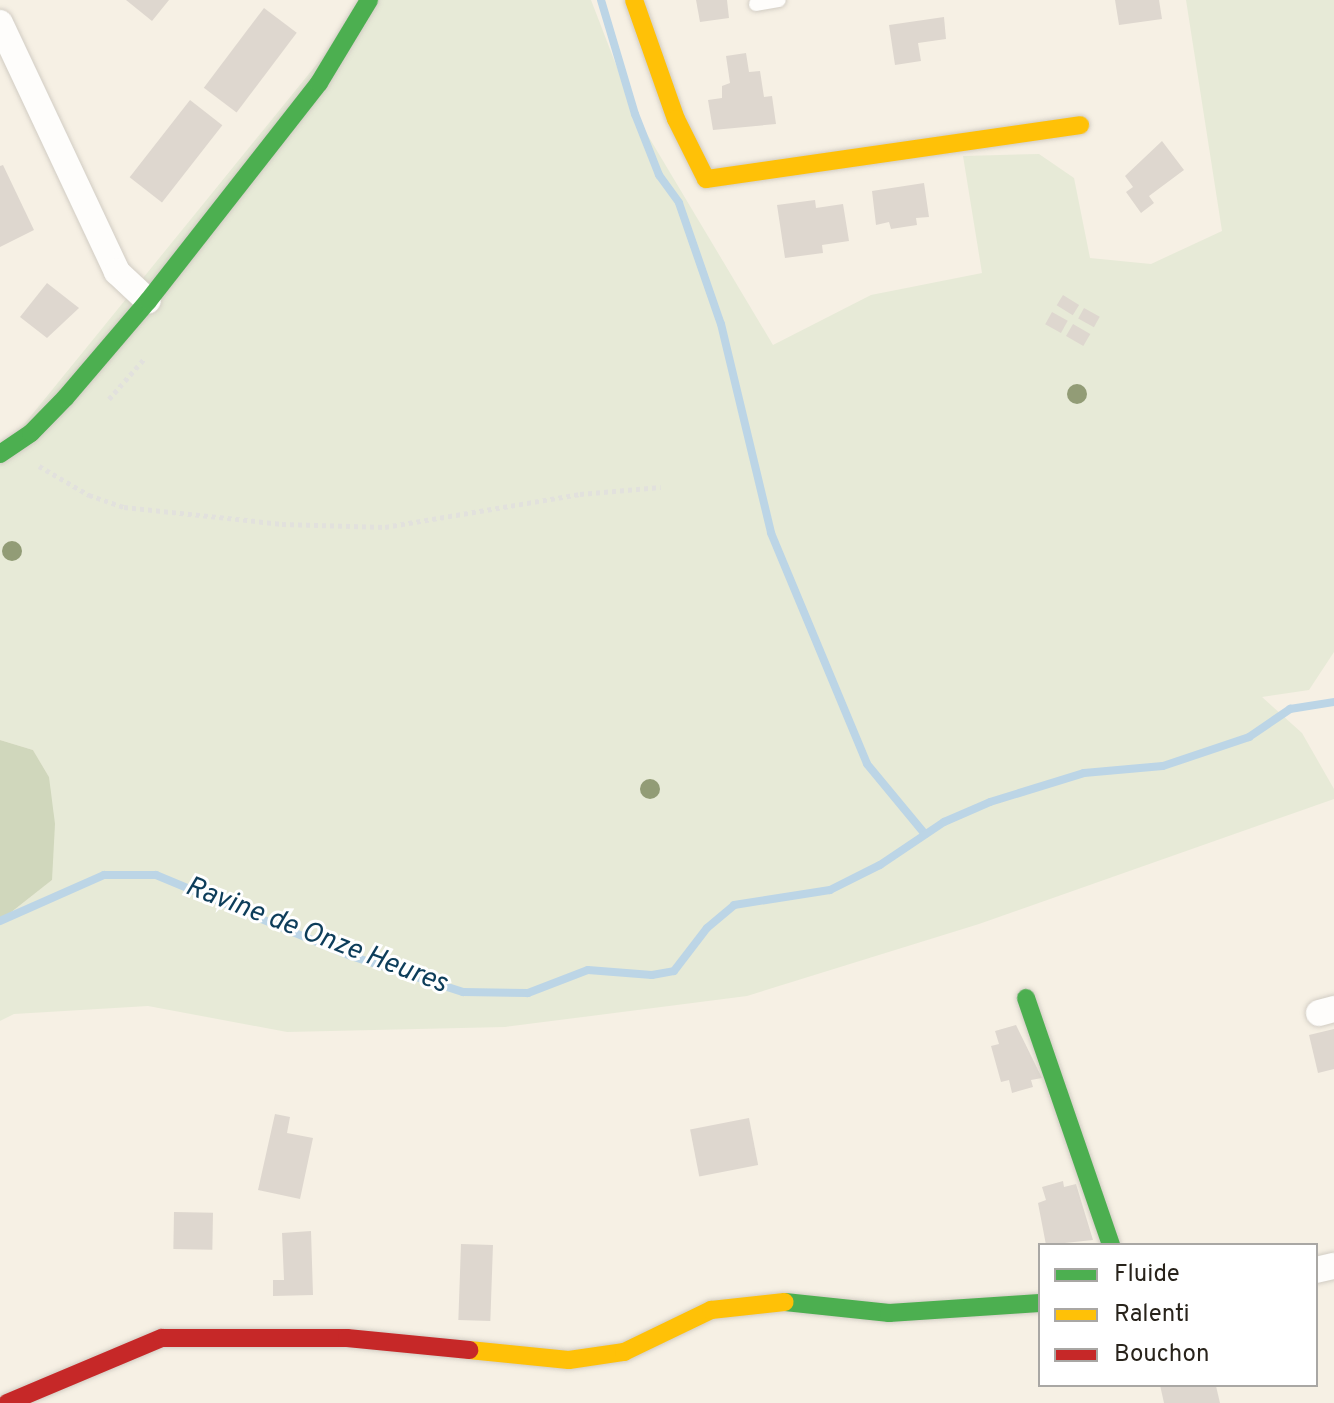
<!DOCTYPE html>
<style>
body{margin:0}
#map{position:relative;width:1334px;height:1403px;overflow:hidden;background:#f6f0e4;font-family:Overpass,sans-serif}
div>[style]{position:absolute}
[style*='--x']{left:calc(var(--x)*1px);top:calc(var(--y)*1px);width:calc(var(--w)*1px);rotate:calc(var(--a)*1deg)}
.green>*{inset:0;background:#e7ead7}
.forest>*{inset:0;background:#d0d7bc}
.stream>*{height:8px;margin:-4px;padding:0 4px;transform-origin:4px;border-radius:4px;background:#bcd5e6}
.building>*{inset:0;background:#ded7cf;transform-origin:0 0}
.path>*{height:5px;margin-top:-2.5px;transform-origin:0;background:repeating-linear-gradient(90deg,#e2e1dd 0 4px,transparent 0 8px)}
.roads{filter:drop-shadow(0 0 2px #d1ccc3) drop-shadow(0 0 2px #d1ccc3)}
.lane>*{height:14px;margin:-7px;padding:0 7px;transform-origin:7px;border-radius:7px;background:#fefdfb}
.street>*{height:26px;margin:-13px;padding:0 13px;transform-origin:13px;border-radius:13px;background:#fefdfb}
.fast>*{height:18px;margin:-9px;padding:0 9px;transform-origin:9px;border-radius:9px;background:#4caf50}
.slow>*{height:18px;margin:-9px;padding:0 9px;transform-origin:9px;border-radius:9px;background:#ffc107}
.jam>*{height:18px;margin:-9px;padding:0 9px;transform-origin:9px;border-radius:9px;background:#c62828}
.trees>*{width:20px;height:20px;margin:-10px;border-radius:50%;background:#929c76}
span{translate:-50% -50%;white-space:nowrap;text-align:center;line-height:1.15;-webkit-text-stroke:6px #fff;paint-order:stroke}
.water-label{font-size:28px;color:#0d3d5a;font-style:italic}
.legend{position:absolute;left:1038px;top:1243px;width:280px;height:144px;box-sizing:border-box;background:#fff;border:2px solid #a9a7a4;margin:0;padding:10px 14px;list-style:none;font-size:24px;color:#28231b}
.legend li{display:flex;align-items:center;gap:16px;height:40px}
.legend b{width:40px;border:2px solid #a9a7a4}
</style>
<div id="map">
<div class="green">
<div style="clip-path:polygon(369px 0,591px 0,635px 114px,773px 345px,871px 295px,982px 273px,963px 156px,1039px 154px,1074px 178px,1090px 258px,1151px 264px,1222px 231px,1186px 0,1334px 0,1334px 652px,1309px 690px,1262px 697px,1302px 733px,1334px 789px,1334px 799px,979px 924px,747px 996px,505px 1027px,287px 1032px,148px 1006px,14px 1014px,0 1021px,0 921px,52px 880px,49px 777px,33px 750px,0 740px,0 454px)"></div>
</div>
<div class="forest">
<div style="clip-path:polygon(0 740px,33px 750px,49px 777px,55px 824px,52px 880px,0 921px)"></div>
</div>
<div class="stream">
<div style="--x:601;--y:0;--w:119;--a:73.4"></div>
<div style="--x:635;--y:114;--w:66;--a:68.5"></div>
<div style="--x:659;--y:175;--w:34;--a:54"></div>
<div style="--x:679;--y:203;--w:128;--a:70.9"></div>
<div style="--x:721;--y:324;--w:215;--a:76.5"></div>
<div style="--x:771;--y:533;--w:250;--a:67.4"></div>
<div style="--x:867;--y:764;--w:91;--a:50.4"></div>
<div style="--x:0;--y:921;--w:114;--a:-23.9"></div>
<div style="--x:104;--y:875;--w:52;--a:0"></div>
<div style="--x:156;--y:875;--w:211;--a:22.6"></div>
<div style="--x:351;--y:956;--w:118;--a:17.8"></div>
<div style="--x:463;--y:992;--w:65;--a:0.9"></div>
<div style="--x:528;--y:993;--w:64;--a:-21"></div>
<div style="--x:588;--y:970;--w:64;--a:4.5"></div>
<div style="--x:652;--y:975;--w:22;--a:-10"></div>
<div style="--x:674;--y:971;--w:54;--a:-52.5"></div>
<div style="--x:707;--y:928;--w:35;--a:-40"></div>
<div style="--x:734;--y:905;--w:97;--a:-8.9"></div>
<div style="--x:830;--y:890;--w:56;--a:-26.6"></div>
<div style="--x:880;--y:865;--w:77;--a:-33.9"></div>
<div style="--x:944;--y:822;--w:50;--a:-23.5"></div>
<div style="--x:990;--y:802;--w:98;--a:-17.1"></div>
<div style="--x:1084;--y:773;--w:79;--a:-5.1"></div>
<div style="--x:1163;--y:766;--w:91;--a:-18.6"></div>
<div style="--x:1249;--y:737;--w:50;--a:-34.3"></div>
<div style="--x:1290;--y:709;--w:45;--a:-9"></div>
</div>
<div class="building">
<div style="clip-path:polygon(126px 0,169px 0,152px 21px)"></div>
<div style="clip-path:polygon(696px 0,727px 0,729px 18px,700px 22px)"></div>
<div style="clip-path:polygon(1115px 0,1159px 0,1162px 19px,1119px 25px)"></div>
<div style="left:264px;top:8px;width:41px;height:100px;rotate:37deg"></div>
<div style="clip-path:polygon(944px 17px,946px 39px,918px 43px,921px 61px,895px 65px,889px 25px)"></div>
<div style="clip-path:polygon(746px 53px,749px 72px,760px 71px,764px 97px,772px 96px,776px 124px,713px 130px,708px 100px,722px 98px,722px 86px,730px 83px,726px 56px)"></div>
<div style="left:190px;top:100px;width:41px;height:98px;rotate:38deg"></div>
<div style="clip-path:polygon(1162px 141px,1184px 170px,1149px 196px,1154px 203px,1141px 213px,1126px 192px,1133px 187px,1125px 176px)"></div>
<div style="clip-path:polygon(3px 165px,34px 230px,0 247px,0 166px)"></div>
<div style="clip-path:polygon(924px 183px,929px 217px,916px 218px,917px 225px,891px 229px,889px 222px,876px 225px,872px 191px)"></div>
<div style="clip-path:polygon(815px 200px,816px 208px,843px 204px,849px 241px,822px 245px,823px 253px,785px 258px,777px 205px)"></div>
<div style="clip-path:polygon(47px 283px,79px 308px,47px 338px,20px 317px)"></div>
<div style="left:1063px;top:295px;width:19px;height:12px;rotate:32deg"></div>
<div style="left:1084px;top:308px;width:18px;height:12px;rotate:29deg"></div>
<div style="left:1052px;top:312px;width:18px;height:14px;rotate:29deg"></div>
<div style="left:1073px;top:324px;width:20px;height:14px;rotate:30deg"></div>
<div style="clip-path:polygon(1016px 1025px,1042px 1078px,1031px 1080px,1033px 1087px,1012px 1093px,1009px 1080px,1001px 1082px,991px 1046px,999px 1044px,995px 1031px)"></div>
<div style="clip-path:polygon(1334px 1029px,1334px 1069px,1318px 1073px,1309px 1035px)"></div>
<div style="clip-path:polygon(275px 1114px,290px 1117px,287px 1133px,313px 1138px,300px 1199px,258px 1190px)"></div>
<div style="left:749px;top:1118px;width:48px;height:60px;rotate:79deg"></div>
<div style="clip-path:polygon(1063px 1181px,1064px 1187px,1076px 1184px,1093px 1240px,1046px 1245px,1038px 1203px,1046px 1200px,1042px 1187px)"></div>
<div style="left:174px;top:1212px;width:39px;height:37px;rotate:1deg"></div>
<div style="clip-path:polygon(311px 1231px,313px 1295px,273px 1296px,273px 1280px,284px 1280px,282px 1233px)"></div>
<div style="left:461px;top:1244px;width:32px;height:76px;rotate:2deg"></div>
<div style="clip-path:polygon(1160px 1385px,1216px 1386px,1220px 1403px,1164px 1403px)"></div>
</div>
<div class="path">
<div style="--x:109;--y:399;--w:53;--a:-48.8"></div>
<div style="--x:39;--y:466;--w:58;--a:30.1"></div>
<div style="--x:89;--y:495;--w:37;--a:19"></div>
<div style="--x:124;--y:507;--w:159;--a:6.1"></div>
<div style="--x:282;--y:524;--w:103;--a:1.7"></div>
<div style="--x:385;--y:527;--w:198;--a:-9.6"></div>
<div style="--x:580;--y:494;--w:81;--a:-4.9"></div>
</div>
<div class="roads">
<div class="lane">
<div style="--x:756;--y:4;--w:23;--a:-10"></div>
</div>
<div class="street">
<div style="--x:0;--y:23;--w:275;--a:64.8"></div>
<div style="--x:117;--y:272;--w:42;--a:43.1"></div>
<div style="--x:1319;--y:1013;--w:16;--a:-15"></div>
<div style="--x:1316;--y:1270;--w:18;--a:-13"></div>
</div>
<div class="fast">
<div style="--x:0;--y:454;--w:37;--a:-34"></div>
<div style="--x:31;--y:433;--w:50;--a:-45.8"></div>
<div style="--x:66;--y:397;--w:126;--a:-49.5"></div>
<div style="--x:148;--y:301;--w:277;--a:-51.9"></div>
<div style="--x:319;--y:83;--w:97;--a:-58.9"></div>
<div style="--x:1026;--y:998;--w:261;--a:71"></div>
<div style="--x:785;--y:1302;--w:105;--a:6"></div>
<div style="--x:889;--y:1313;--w:151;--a:-3.8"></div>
</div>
<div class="slow">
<div style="--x:634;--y:0;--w:126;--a:70.6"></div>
<div style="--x:676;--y:119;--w:67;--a:63.4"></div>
<div style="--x:706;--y:179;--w:378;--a:-8.2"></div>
<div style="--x:469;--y:1350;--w:100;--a:5.7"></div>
<div style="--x:569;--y:1360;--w:56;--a:-8.3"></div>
<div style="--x:624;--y:1352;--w:97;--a:-25.8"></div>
<div style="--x:711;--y:1310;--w:74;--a:-6.2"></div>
</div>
<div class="jam">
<div style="--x:7;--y:1403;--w:168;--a:-22.8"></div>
<div style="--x:162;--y:1338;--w:185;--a:0"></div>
<div style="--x:347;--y:1338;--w:123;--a:5.6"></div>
</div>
</div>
<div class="trees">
<div style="left:1077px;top:394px"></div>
<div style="left:12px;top:551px"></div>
<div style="left:650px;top:789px"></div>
</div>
<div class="water-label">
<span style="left:316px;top:936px;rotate:21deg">Ravine de Onze Heures</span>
</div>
<ul class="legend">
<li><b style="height:10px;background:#4caf50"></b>Fluide</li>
<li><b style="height:10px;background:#ffc107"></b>Ralenti</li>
<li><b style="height:10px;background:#c62828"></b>Bouchon</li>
</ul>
</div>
